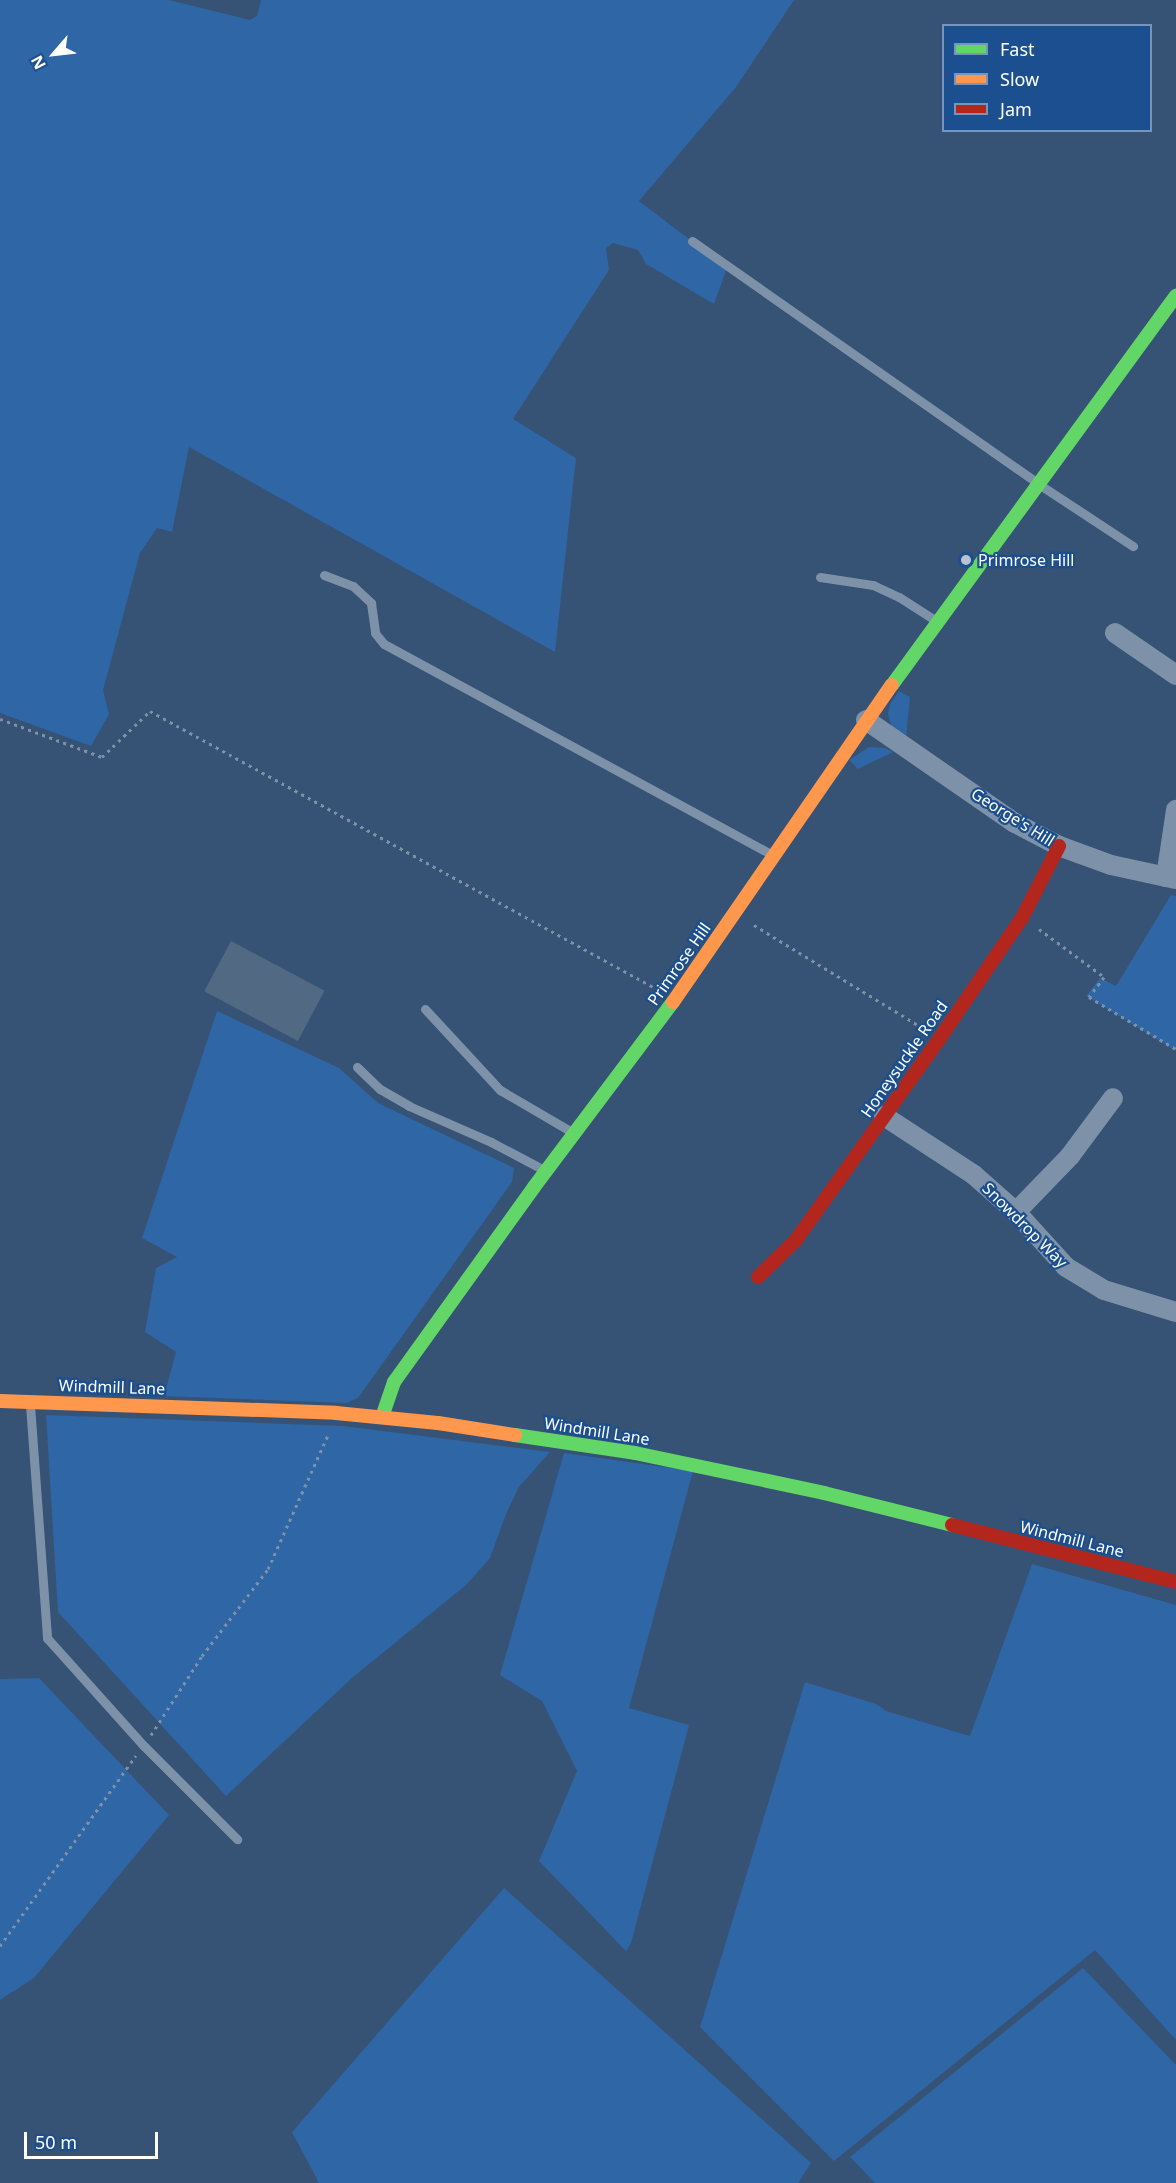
<!DOCTYPE html>
<style>
body{margin:0}
#map{position:relative;width:1176px;height:2183px;overflow:hidden;background:#365274;font-family:"Noto Sans",sans-serif}
div>[style]{position:absolute}
[style*='--x']{left:calc(var(--x)*1px);top:calc(var(--y)*1px);width:calc(var(--w)*1px);rotate:calc(var(--a)*1deg)}
.green>*{inset:0;background:#2f66a5}
.building>*{inset:0;background:#526984;transform-origin:0 0}
.path>*{height:3px;margin-top:-1.5px;transform-origin:0;background:repeating-linear-gradient(90deg,#7d92a8 0 3px,transparent 0 7.5px)}
.lane>*{height:9px;margin:-4.5px;padding:0 4.5px;transform-origin:4.5px;border-radius:4.5px;background:#7d92a8}
.street>*{height:20px;margin:-10px;padding:0 10px;transform-origin:10px;border-radius:10px;background:#7d92a8}
.fast>*{height:14px;margin:-7px;padding:0 7px;transform-origin:7px;border-radius:7px;background:#63d668}
.slow>*{height:14px;margin:-7px;padding:0 7px;transform-origin:7px;border-radius:7px;background:#ff974d}
.jam>*{height:14px;margin:-7px;padding:0 7px;transform-origin:7px;border-radius:7px;background:#b3261e}
.dots>*{width:16px;height:16px;translate:-50% -50%;box-sizing:border-box;border:3px solid #1b4f8f;border-radius:50%}
span{translate:-50% -50%;white-space:nowrap;text-align:center;line-height:1.15;-webkit-text-stroke:4.5px #1b4f8f;paint-order:stroke}
.poi-label{font-size:16px;color:#fff}
.left{translate:0 -50%;text-align:left}
.street-label{font-size:16px;color:#fff}
.legend{position:absolute;left:942px;top:24px;width:210px;height:108px;box-sizing:border-box;background:#1b4f8f;border:2px solid #7695bc;margin:0;padding:8px 10px;list-style:none;font-size:18px;color:#fff}
.legend li{display:flex;align-items:center;gap:12px;height:30px}
.legend b{width:30px;border:2px solid #7695bc}
.north{position:absolute;left:24px;top:24px;width:60px;height:60px;-webkit-text-stroke:4px #1b4f8f;paint-order:stroke;rotate:242deg;font-size:16px;font-weight:700;line-height:24px;text-align:center;color:#fff}
.north::after{content:'';display:block;margin:auto;width:21px;height:27px;background:#fff;clip-path:polygon(50% 0,100% 100%,50% 72%,0 100%)}
.scale{position:absolute;left:24px;top:2132px;width:134px;height:27px;box-sizing:border-box;border:3px solid #fff;border-top:0;padding-left:8px;font-size:18px;line-height:21px;white-space:nowrap;color:#fff;-webkit-text-stroke:4px #1b4f8f;paint-order:stroke}
</style>
<div id="map">
<div class="green">
<div style="clip-path:polygon(0 0,169px 0,250px 20px,257px 16px,261px 0,794px 0,736px 87px,639px 201px,727px 268px,714px 304px,646px 264px,638px 250px,613px 243px,606px 248px,609px 270px,513px 419px,576px 458px,555px 652px,189px 447px,172px 532px,157px 528px,140px 553px,103px 690px,109px 714px,91px 746px,0 713px)"></div>
<div style="clip-path:polygon(899px 691px,910px 697px,906px 738px,892px 728px,888px 714px,890px 704px)"></div>
<div style="clip-path:polygon(869px 747px,885px 748px,893px 752px,858px 769px,849px 760px)"></div>
<div style="clip-path:polygon(1171px 895px,1176px 896px,1176px 1051px,1086px 996px,1100px 978px,1116px 986px)"></div>
<div style="clip-path:polygon(217px 1011px,339px 1068px,378px 1103px,514px 1168px,512px 1182px,358px 1398px,346px 1403px,164px 1396px,176px 1352px,145px 1332px,156px 1268px,177px 1257px,142px 1238px)"></div>
<div style="clip-path:polygon(46px 1415px,343px 1426px,550px 1452px,519px 1487px,506px 1514px,490px 1558px,466px 1585px,352px 1678px,226px 1796px,58px 1612px)"></div>
<div style="clip-path:polygon(564px 1453px,693px 1471px,629px 1708px,689px 1725px,631px 1943px,626px 1951px,539px 1861px,577px 1771px,542px 1701px,500px 1675px)"></div>
<div style="clip-path:polygon(1032px 1564px,1176px 1605px,1176px 2040px,1095px 1950px,834px 2161px,700px 2027px,805px 1682px,876px 1704px,886px 1711px,970px 1736px)"></div>
<div style="clip-path:polygon(39px 1678px,169px 1815px,34px 1978px,0 2000px,0 1679px)"></div>
<div style="clip-path:polygon(504px 1888px,811px 2163px,798px 2183px,319px 2183px,292px 2132px)"></div>
<div style="clip-path:polygon(1083px 1968px,1176px 2065px,1176px 2183px,875px 2183px,850px 2157px)"></div>
</div>
<div class="building">
<div style="left:231px;top:941px;width:106px;height:57px;rotate:28deg"></div>
</div>
<div class="path">
<div style="--x:0;--y:719;--w:109;--a:20.4"></div>
<div style="--x:102;--y:757;--w:66;--a:-43.8"></div>
<div style="--x:150;--y:711;--w:576;--a:28.75"></div>
<div style="--x:754;--y:925;--w:198;--a:31.4"></div>
<div style="--x:1039;--y:929;--w:81;--a:36.4"></div>
<div style="--x:1104;--y:977;--w:25;--a:127"></div>
<div style="--x:1089;--y:997;--w:101;--a:30.9"></div>
<div style="--x:151;--y:1735;--w:94;--a:-57.2"></div>
<div style="--x:202;--y:1656;--w:109;--a:-52.8"></div>
<div style="--x:268;--y:1569;--w:147;--a:-65.9"></div>
<div style="--x:0;--y:1946;--w:234;--a:-54.5"></div>
</div>
<div class="lane">
<div style="--x:692;--y:241;--w:421;--a:35"></div>
<div style="--x:1037;--y:483;--w:115;--a:33.3"></div>
<div style="--x:324;--y:575;--w:31;--a:21"></div>
<div style="--x:353;--y:586;--w:25;--a:43"></div>
<div style="--x:371;--y:603;--w:30;--a:82"></div>
<div style="--x:375;--y:633;--w:14;--a:51"></div>
<div style="--x:384;--y:644;--w:443;--a:28.5"></div>
<div style="--x:820;--y:577;--w:54;--a:8.6"></div>
<div style="--x:873;--y:585;--w:29;--a:25"></div>
<div style="--x:899;--y:597;--w:43;--a:32.6"></div>
<div style="--x:425;--y:1009;--w:110;--a:47.2"></div>
<div style="--x:500;--y:1090;--w:83;--a:30.3"></div>
<div style="--x:357;--y:1067;--w:32;--a:44"></div>
<div style="--x:380;--y:1089;--w:34;--a:30"></div>
<div style="--x:409;--y:1106;--w:90;--a:23.7"></div>
<div style="--x:491;--y:1142;--w:60;--a:27.8"></div>
<div style="--x:30;--y:1405;--w:234;--a:85.8"></div>
<div style="--x:47;--y:1638;--w:145;--a:48.1"></div>
<div style="--x:144;--y:1746;--w:132;--a:45"></div>
</div>
<div class="street">
<div style="--x:1115;--y:633;--w:74;--a:34.5"></div>
<div style="--x:866;--y:720;--w:181;--a:34.7"></div>
<div style="--x:1015;--y:823;--w:50;--a:27.6"></div>
<div style="--x:1059;--y:846;--w:55;--a:20.1"></div>
<div style="--x:1111;--y:865;--w:66;--a:12.2"></div>
<div style="--x:1166;--y:877;--w:68;--a:-81.5"></div>
<div style="--x:884;--y:1116;--w:108;--a:33.2"></div>
<div style="--x:974;--y:1175;--w:56;--a:41.4"></div>
<div style="--x:1016;--y:1212;--w:74;--a:47.7"></div>
<div style="--x:1066;--y:1267;--w:44;--a:31.2"></div>
<div style="--x:1104;--y:1290;--w:75;--a:17"></div>
<div style="--x:1016;--y:1212;--w:78;--a:-46"></div>
<div style="--x:1070;--y:1156;--w:72;--a:-53.4"></div>
</div>
<div class="fast">
<div style="--x:892;--y:685;--w:482;--a:-53.9"></div>
<div style="--x:382;--y:1417;--w:37;--a:-71"></div>
<div style="--x:394;--y:1382;--w:240;--a:-54.3"></div>
<div style="--x:534;--y:1187;--w:231;--a:-53.1"></div>
<div style="--x:515;--y:1435;--w:121;--a:8.5"></div>
<div style="--x:635;--y:1453;--w:193;--a:11.9"></div>
<div style="--x:824;--y:1493;--w:132;--a:14"></div>
</div>
<div class="slow">
<div style="--x:673;--y:1002;--w:385;--a:-55.4"></div>
<div style="--x:0;--y:1401;--w:336;--a:2"></div>
<div style="--x:336;--y:1413;--w:102;--a:5.6"></div>
<div style="--x:438;--y:1423;--w:78;--a:8.9"></div>
</div>
<div class="jam">
<div style="--x:758;--y:1277;--w:53;--a:-44.2"></div>
<div style="--x:796;--y:1240;--w:248;--a:-54.5"></div>
<div style="--x:940;--y:1038;--w:145;--a:-55.7"></div>
<div style="--x:1022;--y:918;--w:81;--a:-62.8"></div>
<div style="--x:952;--y:1525;--w:231;--a:14.3"></div>
</div>
<div class="dots">
<div style="left:966px;top:560px;background:#b9c2ce"></div>
</div>
<div class="poi-label">
<span class="left" style="left:978px;top:560px">Primrose Hill</span>
</div>
<div class="street-label">
<span style="left:1013px;top:817px;rotate:32deg">George's Hill</span>
<span style="left:679px;top:964px;rotate:-55deg">Primrose Hill</span>
<span style="left:904px;top:1059px;rotate:-55deg">Honeysuckle Road</span>
<span style="left:1025px;top:1225px;rotate:45deg">Snowdrop Way</span>
<span style="left:112px;top:1387px;rotate:2deg">Windmill Lane</span>
<span style="left:597px;top:1431px;rotate:9deg">Windmill Lane</span>
<span style="left:1072px;top:1539px;rotate:14deg">Windmill Lane</span>
</div>
<ul class="legend">
<li><b style="height:8px;background:#63d668"></b>Fast</li>
<li><b style="height:8px;background:#ff974d"></b>Slow</li>
<li><b style="height:8px;background:#b3261e"></b>Jam</li>
</ul>
<div class="north">N</div>
<div class="scale">50 m</div>
</div>
